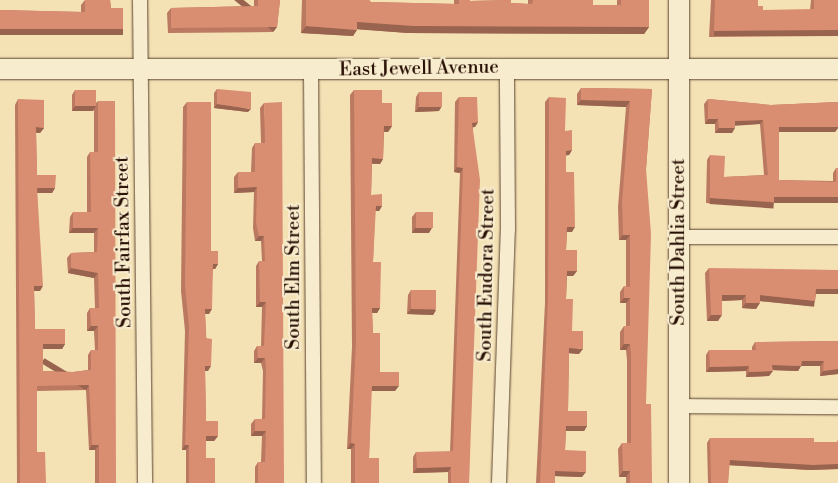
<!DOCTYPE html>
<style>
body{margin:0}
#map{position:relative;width:838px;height:483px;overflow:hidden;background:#f4e1b4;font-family:"Libre Bodoni",serif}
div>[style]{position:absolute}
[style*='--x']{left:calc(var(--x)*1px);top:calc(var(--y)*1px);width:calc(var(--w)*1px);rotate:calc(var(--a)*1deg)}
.roads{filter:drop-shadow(0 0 1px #5b4430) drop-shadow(0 0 1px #5b4430)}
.street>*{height:14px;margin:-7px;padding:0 7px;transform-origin:7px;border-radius:7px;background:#f8ecce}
.secondary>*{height:20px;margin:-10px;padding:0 10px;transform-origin:10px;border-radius:10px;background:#f8ecce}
.wall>*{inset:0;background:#bb7961}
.shaded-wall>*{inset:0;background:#98634f;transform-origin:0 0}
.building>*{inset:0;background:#d98d71;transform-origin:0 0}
span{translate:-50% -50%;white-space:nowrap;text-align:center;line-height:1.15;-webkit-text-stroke:4px #f8ecce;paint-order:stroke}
.street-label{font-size:19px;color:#280f04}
</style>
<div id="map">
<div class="roads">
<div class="street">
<div style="--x:140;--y:0;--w:483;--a:89.4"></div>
<div style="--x:311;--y:70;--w:413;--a:89.6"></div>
<div style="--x:678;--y:237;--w:160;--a:0"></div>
<div style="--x:679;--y:406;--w:159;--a:0.4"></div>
<div style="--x:499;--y:483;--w:253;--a:-88"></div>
<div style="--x:508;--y:230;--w:162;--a:-90.4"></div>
</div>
<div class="secondary">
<div style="--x:679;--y:0;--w:483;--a:90"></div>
<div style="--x:0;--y:69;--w:838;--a:0"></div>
</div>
</div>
<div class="wall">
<div style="clip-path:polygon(85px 0,110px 0,111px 8px,119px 35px,0 35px,0 10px,81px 12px,81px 5px)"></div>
<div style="clip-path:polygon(254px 0,280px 0,277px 27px,273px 32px,168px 33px,167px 13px,171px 8px,254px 6px)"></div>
<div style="clip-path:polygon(302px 0,369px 0,371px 2px,454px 4px,454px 0,470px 0,470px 1px,511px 0,511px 3px,528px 4px,528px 0,593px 0,593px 5px,617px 5px,617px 0,649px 0,649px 27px,644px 34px,408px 33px,357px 29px,353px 36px,301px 33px)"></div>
<div style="clip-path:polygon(711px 0,758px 0,758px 6px,763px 10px,810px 10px,811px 0,838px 0,838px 36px,709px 37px)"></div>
<div style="clip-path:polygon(581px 88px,652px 89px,646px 169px,646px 404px,652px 483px,626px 483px,626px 477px,619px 477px,618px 449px,622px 443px,627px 443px,627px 360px,626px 350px,620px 350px,620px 332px,624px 326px,626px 326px,626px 303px,620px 303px,620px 292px,624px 286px,626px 287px,626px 240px,619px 240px,618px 207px,626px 107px,577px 105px,577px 94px)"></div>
<div style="clip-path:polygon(217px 89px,248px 112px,214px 108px,214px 93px)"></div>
<div style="clip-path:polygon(75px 90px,96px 103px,98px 101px,116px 483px,95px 483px,95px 450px,89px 450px,86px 390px,37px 391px,37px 452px,46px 483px,17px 483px,15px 105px,18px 99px,44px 128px,40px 133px,36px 133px,37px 175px,55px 188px,52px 193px,37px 193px,40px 291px,34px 291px,35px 329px,65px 344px,62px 349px,43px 349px,43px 371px,73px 372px,88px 370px,88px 355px,91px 350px,95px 350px,94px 331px,87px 331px,87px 313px,90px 308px,95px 308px,94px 278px,68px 273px,67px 258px,71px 253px,94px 252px,94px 233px,69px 233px,70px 217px,73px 212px,87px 212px,87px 157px,90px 152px,94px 152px,94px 109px,93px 111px,72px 111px,72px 95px)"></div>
<div style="clip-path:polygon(354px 90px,382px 103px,392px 126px,388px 132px,384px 132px,383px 159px,380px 164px,372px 164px,371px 195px,382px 206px,379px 211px,375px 211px,373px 262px,380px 308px,377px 313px,372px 313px,373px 333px,380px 372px,395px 391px,371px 391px,369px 458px,379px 483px,351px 483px,351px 449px,347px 449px,352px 347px,350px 95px)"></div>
<div style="clip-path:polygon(419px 92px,439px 111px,415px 112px,416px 97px)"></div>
<div style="clip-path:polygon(459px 97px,478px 122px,475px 127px,473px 127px,469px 483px,448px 483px,448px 472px,413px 473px,413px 457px,416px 452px,450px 452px,460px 173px,454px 172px,455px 102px)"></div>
<div style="clip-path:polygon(549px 97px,565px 131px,572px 150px,569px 155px,566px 155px,566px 172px,572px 232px,567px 232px,566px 250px,577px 271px,573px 276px,567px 276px,566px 299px,572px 331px,579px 354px,569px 353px,568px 411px,587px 426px,584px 431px,566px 431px,565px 450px,582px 477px,555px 476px,555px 483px,536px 483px,545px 303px,545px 102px)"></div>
<div style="clip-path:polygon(708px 99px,771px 105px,838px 102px,838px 128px,835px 132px,779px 132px,779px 180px,833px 181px,833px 173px,836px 168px,838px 202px,774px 202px,771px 207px,706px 203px,707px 160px,710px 155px,724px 177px,764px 175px,760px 124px,735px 125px,732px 133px,715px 133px,715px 124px,705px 124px,704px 104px)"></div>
<div style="clip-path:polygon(187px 102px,211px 251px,218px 264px,215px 269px,213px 269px,209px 314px,205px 314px,208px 371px,205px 371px,206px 421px,218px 436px,214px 441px,206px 441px,206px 458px,215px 483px,186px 483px,186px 450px,182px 450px,185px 331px,181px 291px,183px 107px)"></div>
<div style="clip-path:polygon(264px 103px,284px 483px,255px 483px,255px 467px,258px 462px,261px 462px,262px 436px,251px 436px,251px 424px,255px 419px,262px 419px,263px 371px,261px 363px,254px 363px,254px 351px,257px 346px,261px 346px,262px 307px,256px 307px,256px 266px,259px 261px,262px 261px,261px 241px,255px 241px,253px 228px,254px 192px,234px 193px,234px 177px,238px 172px,251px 172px,252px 148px,255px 143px,261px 143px,260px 108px)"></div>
<div style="clip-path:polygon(416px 212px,429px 233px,412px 233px,412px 217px)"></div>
<div style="clip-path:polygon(709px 268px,816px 294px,815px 301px,812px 306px,760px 301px,756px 309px,742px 308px,742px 300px,722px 301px,718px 321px,707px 321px,705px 273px)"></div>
<div style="clip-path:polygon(411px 290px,436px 310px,433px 315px,407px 314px,408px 295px)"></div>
<div style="clip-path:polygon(838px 341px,838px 374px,820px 376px,820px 366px,801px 366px,798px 371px,773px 370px,769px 376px,746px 377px,746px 371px,706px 372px,706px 355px,709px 350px,752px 350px,752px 347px,755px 342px)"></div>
<div style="clip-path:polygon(710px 438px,814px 442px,837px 442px,838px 440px,838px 469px,810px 470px,729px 465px,728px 483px,708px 483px,707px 443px)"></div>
</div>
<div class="shaded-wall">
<div style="clip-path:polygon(357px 22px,649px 27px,644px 34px,408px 33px,353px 29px)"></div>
<div style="clip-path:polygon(306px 26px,357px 30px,353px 36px,301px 33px)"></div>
<div style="left:277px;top:27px;width:6px;height:106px;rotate:129deg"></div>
<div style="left:0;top:29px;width:123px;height:6px"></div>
<div style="left:838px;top:30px;width:6px;height:124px;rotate:90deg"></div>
<div style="clip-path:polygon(581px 100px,630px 101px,626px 107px,577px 105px)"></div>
<div style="clip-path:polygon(217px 104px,251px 109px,248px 112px,214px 108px)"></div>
<div style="clip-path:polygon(75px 106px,96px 106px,93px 111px,72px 111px)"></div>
<div style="clip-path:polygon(442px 106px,439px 111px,415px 112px,419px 107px)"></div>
<div style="clip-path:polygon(708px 119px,718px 119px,715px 124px,705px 124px)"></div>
<div style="clip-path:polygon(763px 120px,760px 124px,732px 126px,735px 121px)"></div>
<div style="clip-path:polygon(478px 122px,475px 127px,468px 128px,472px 123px)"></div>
<div style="clip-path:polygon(838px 123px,838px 128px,835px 132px,776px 132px,779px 127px)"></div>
<div style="clip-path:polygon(384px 126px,392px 126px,388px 132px,381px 132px)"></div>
<div style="clip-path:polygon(36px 127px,44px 128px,40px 133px,32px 132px)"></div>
<div style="clip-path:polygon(719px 128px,735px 128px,732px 133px,715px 133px)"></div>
<div style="clip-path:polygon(572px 150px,569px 155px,563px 156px,566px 151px)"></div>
<div style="clip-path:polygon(372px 158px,383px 159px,380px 164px,368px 163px)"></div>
<div style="clip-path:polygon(457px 167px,463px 168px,460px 173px,454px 172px)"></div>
<div style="clip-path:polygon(257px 187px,254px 192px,234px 193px,238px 188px)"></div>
<div style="clip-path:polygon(37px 188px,55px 188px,52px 193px,33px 193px)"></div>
<div style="left:774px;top:197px;width:64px;height:6px"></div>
<div style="left:710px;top:198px;width:64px;height:6px;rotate:4deg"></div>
<div style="clip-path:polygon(376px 206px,382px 206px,379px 211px,372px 211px)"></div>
<div style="clip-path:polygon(567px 227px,575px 227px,572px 232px,563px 232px)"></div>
<div style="clip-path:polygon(73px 228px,98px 228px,94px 233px,69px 233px)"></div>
<div style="clip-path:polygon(415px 228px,432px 228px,429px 233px,412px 233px)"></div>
<div style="clip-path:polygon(623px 235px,630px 235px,626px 240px,619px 240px)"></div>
<div style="clip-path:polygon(259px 236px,264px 236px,261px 241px,255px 241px)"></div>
<div style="clip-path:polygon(213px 264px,218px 264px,215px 269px,209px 269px)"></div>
<div style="clip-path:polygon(71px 268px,98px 273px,94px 278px,68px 273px)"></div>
<div style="clip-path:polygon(567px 271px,577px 271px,573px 276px,563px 276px)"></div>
<div style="clip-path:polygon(34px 286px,43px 286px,40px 291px,31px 291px)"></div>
<div style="clip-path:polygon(816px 289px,838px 289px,838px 294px,812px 294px)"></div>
<div style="clip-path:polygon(722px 295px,746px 295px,742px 300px,718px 301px)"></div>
<div style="left:760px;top:295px;width:55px;height:6px;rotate:6deg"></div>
<div style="clip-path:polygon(624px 298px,630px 298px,626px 303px,620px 303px)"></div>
<div style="clip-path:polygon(260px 302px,266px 302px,262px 307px,256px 307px)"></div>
<div style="clip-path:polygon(746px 303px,760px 303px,756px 309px,742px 308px)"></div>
<div style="clip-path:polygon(372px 308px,380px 308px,377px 313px,368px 313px)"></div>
<div style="clip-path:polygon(205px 309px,212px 309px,209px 314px,201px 314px)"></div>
<div style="clip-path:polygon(411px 309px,436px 310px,433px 315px,407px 314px)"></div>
<div style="clip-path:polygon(711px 315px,722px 315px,718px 321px,707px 321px)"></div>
<div style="clip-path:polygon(91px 326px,98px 326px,94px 331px,87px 331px)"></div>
<div style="clip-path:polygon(43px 344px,65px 344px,62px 349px,40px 349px)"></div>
<div style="clip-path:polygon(624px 344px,630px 344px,626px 350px,620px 350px)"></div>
<div style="clip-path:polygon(569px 348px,583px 349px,579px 354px,566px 353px)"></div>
<div style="clip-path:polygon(258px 358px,265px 358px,261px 363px,254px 363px)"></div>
<div style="clip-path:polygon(802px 361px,824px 361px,820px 366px,798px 366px)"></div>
<div style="clip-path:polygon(772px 365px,801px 366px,798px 371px,769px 370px)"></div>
<div style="clip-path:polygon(205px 366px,211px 366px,208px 371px,201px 371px)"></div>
<div style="clip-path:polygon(749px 366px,746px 371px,706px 372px,710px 367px)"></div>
<div style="clip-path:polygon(838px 369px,838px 374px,820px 376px,823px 371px)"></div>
<div style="clip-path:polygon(773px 371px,769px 376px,746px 377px,749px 372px)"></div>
<div style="left:89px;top:385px;width:6px;height:52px;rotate:121deg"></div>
<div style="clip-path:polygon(372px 386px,399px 386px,395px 391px,368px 391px)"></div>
<div style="clip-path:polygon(566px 426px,587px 426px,584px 431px,563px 431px)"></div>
<div style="clip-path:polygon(255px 431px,266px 431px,262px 436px,251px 436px)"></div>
<div style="clip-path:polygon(206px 436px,218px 436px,214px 441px,202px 441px)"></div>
<div style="clip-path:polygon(351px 443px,355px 444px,351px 449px,347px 449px)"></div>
<div style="clip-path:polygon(92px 445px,99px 445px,95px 450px,89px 450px)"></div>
<div style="clip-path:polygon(185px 445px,189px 445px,186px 450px,182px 450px)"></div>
<div style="clip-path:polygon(730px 460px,838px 464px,838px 469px,810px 470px,726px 465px)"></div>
<div style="clip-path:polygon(451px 467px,448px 472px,413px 473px,417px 468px)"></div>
<div style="clip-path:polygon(555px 471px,586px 472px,582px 477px,552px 476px)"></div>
<div style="clip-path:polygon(623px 471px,630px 471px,626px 477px,619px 477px)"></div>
</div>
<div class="building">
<div style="clip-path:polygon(85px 0,110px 0,111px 8px,123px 8px,123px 29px,0 29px,0 10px,85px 12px)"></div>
<div style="clip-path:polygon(258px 0,280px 0,277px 27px,171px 28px,171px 8px,258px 6px)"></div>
<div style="clip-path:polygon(306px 0,369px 0,371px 2px,459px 4px,459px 0,470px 0,470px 1px,511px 0,511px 3px,532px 4px,533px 0,593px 0,593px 5px,621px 5px,621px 0,649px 0,649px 27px,413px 26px,357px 22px,357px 30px,306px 26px)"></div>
<div style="clip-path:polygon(715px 0,758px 0,758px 6px,763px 6px,763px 10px,814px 9px,814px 0,838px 0,838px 30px,714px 31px)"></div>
<div style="clip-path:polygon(581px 88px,652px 89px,646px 169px,651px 234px,646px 404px,651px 404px,652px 483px,630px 483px,630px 471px,623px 471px,622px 443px,631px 443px,631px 355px,630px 344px,624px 344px,624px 326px,630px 326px,630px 298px,624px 298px,624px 286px,630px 287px,630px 235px,623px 235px,622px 202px,630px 101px,581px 100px)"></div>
<div style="clip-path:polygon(217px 89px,251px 92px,251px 109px,217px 104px)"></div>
<div style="left:75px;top:90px;width:21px;height:16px"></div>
<div style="clip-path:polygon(354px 90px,382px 90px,382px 103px,392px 103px,392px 126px,384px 126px,383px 159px,372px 158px,371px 195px,382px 194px,382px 206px,376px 206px,373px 262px,381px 262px,380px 308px,372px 308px,373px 333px,380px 333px,380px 372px,399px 372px,399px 386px,372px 386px,369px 458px,379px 458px,379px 483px,355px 483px,355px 444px,351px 443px,356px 341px)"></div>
<div style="left:419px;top:92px;width:23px;height:15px"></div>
<div style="clip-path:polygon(459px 97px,477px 97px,478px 122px,472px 123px,480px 180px,469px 483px,451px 483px,451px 467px,417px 468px,416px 452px,453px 451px,463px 168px,457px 167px)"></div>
<div style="clip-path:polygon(549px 97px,566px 98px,565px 131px,572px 130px,572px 150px,566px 151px,566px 172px,574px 172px,575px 227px,567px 227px,566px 250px,577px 250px,577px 271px,567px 271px,566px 299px,573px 299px,572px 331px,583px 331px,583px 349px,569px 348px,568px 411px,587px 411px,587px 426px,566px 426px,565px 450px,586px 451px,586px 472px,555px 471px,555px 483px,540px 483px,548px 298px)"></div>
<div style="clip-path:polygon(18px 99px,44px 100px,44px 128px,36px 127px,37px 175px,56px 175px,55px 188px,37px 188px,43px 286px,34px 286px,35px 329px,65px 329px,65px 344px,43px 344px,43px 371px,73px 372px,91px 370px,91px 350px,98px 350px,98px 326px,91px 326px,90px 308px,99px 308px,98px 273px,71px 268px,71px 253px,97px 252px,98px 228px,73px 228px,73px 212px,91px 212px,90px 152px,98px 152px,98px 101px,115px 101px,116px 483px,99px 483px,99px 445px,92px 445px,89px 385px,37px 386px,37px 452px,45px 452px,46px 483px,20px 483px)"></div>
<div style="clip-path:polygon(708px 99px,771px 105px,838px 102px,838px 127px,779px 127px,779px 180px,836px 182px,836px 168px,838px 168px,838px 197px,774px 197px,774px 202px,710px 198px,710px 155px,725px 156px,724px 177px,768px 175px,763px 120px,735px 121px,735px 128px,719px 128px,718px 119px,708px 119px)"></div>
<div style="clip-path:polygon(187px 102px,211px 102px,211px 251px,218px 251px,218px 264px,213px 264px,212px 309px,205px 309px,206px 338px,212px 339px,211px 366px,205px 366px,206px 421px,218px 421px,218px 436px,206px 436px,206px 458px,215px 458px,215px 483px,189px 483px,189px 445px,185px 445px,189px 326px,185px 286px)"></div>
<div style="clip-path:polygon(282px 102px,284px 483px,258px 483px,258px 462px,265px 462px,266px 431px,255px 431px,255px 419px,265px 419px,266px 366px,265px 358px,258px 358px,257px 346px,264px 346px,266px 302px,260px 302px,259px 261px,265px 261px,264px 236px,259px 236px,256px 223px,257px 187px,238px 188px,238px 172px,255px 172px,255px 143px,265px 143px,264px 103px)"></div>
<div style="left:416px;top:212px;width:17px;height:16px"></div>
<div style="clip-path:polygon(709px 268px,838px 270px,838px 289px,816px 289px,815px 301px,760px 295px,760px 303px,746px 303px,746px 295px,722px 295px,722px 315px,711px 315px)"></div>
<div style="left:411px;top:290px;width:25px;height:19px"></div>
<div style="clip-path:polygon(838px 341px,838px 369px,823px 371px,824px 361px,802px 361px,801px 366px,772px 365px,773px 371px,749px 372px,749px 366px,710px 367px,709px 350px,756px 350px,755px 342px)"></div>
<div style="clip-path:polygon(710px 438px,814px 438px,814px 442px,838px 442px,838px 464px,813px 465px,730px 460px,728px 483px,711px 483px)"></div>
</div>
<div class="street-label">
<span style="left:419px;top:69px;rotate:-1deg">East Jewell Avenue</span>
<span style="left:124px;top:242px;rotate:-91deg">South Fairfax Street</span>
<span style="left:679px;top:242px;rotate:-90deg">South Dahlia Street</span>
<span style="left:487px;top:275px;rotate:-89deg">South Eudora Street</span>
<span style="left:294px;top:277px;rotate:-90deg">South Elm Street</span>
</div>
</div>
